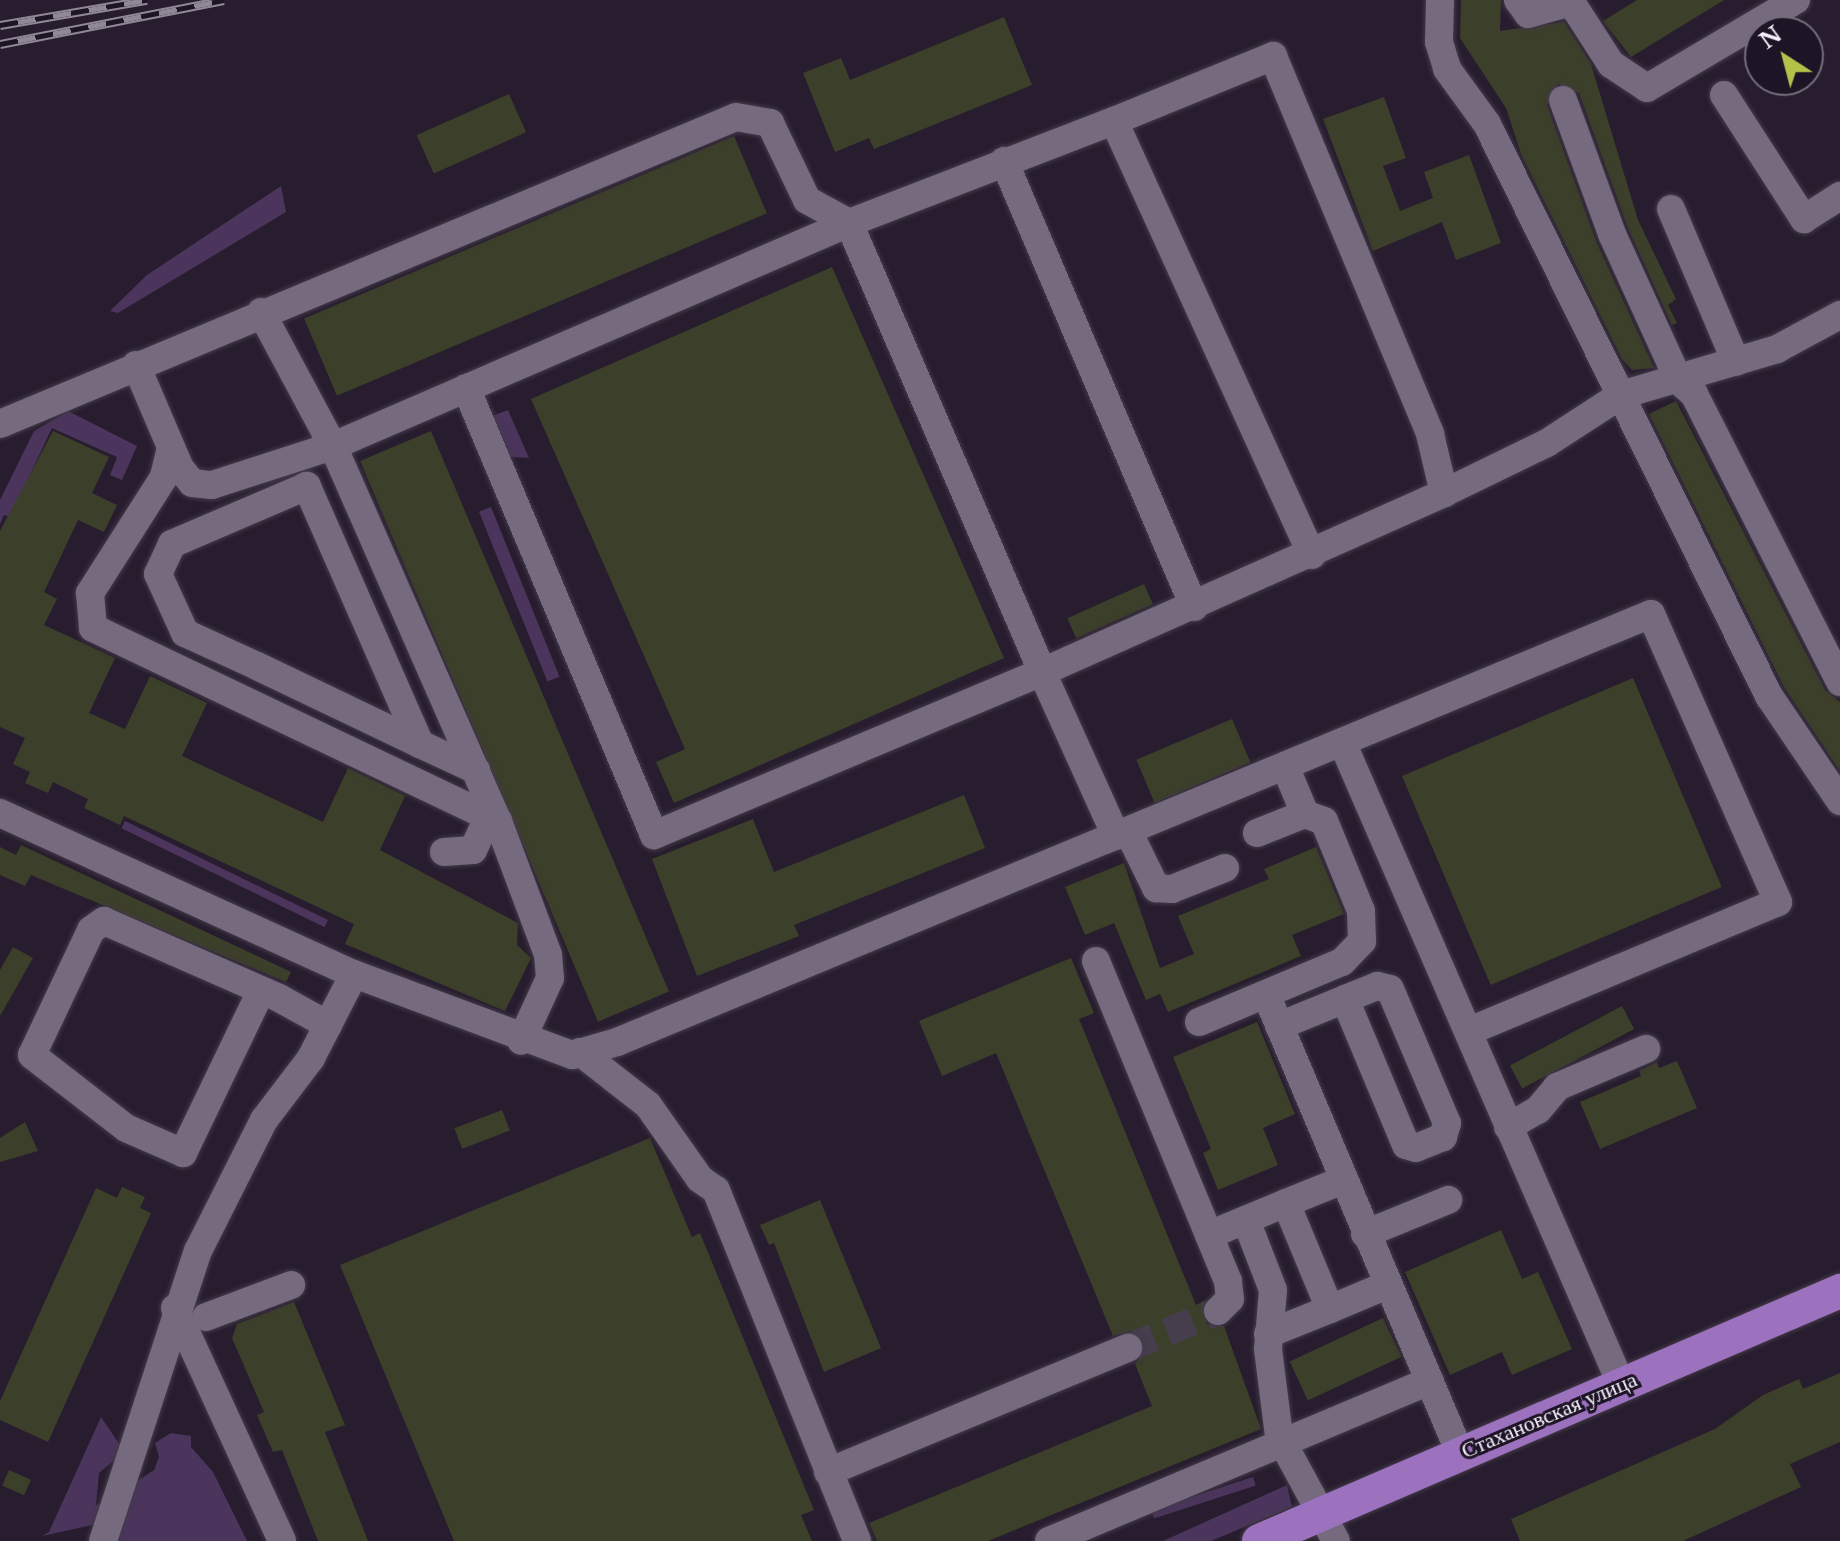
<!DOCTYPE html>
<meta charset="utf-8">
<style>
body{margin:0}
#map{position:relative;width:1840px;height:1541px;overflow:hidden;background:#271d2e;font-family:"Libre Baskerville",serif}
div>[style]{position:absolute}
[style*='--x']{left:calc(var(--x)*1px);top:calc(var(--y)*1px);width:calc(var(--w)*1px);rotate:calc(var(--a)*1deg)}
.green>*{inset:0;background:#4b355c;transform-origin:0 0}
.building>*{inset:0;background:#3c3f2a;transform-origin:0 0}
.minor-tunnel>*{height:28px;margin-top:-14px;transform-origin:0;background:repeating-linear-gradient(90deg,#463d4d 0 28px,transparent 0 42px)}
.roads{filter:drop-shadow(0 0 2px #433a49) drop-shadow(0 0 2px #433a49)}
.minor>*{height:28px;margin:-14px;padding:0 14px;transform-origin:14px;border-radius:14px;background:#756a7e}
.major>*{height:34px;margin:-17px;padding:0 17px;transform-origin:17px;border-radius:17px;background:#9c71be}
.rail>*{height:9px;margin-top:-4.5px;transform-origin:0;background:repeating-linear-gradient(90deg,#1d1425 0 18px,#908896 0 36px);box-sizing:border-box;border-block:2px solid #908896}
span{translate:-50% -50%;white-space:nowrap;text-align:center;line-height:1.15;-webkit-text-stroke:6px #1d1425;paint-order:stroke}
.street-label{font-size:22px;color:#f7f1fd}
.north{position:absolute;left:1744px;top:16px;width:80px;height:80px;box-sizing:border-box;background:#1d1425;border:2px solid #746c7b;border-radius:50%;rotate:324deg;font-size:22px;font-weight:700;line-height:32px;text-align:center;color:#f7f1fd}
.north::after{content:'';display:block;margin:auto;width:28px;height:36px;background:#b5c249;clip-path:polygon(50% 0,100% 100%,50% 72%,0 100%)}
</style>
<div id="map">
<div class="green">
<div style="clip-path:polygon(281px 186px,286px 212px,118px 313px,110px 311px,147px 275px)"></div>
<div style="clip-path:polygon(508px 410px,529px 458px,508px 457px,492px 416px)"></div>
<div style="clip-path:polygon(68px 411px,137px 446px,122px 480px,110px 475px,117px 457px,52px 428px,10px 517px,4px 515px,0 524px,0 500px,34px 431px)"></div>
<div style="left:491px;top:507px;width:183px;height:13px;rotate:68deg"></div>
<div style="left:125px;top:821px;width:226px;height:8px;rotate:26deg"></div>
<div style="clip-path:polygon(101px 1417px,120px 1445px,118px 1457px,99px 1473px,96px 1505px,116px 1499px,106px 1522px,42px 1536px,49px 1532px)"></div>
<div style="clip-path:polygon(171px 1433px,191px 1436px,191px 1447px,213px 1472px,247px 1541px,111px 1541px,136px 1482px,154px 1470px,159px 1457px,155px 1443px)"></div>
<div style="left:1253px;top:1477px;width:9px;height:107px;rotate:72deg"></div>
<div style="clip-path:polygon(1287px 1485px,1292px 1507px,1211px 1541px,1163px 1541px)"></div>
</div>
<div class="building">
<div style="clip-path:polygon(1461px 0,1501px 0,1500px 31px,1564px 22px,1591px 64px,1638px 220px,1676px 299px,1668px 305px,1677px 323px,1672px 325px,1628px 228px,1579px 93px,1558px 84px,1547px 105px,1596px 241px,1654px 368px,1632px 370px,1622px 359px,1521px 154px,1506px 108px,1460px 38px)"></div>
<div style="clip-path:polygon(1637px 0,1724px 0,1631px 57px,1603px 21px)"></div>
<div style="clip-path:polygon(1004px 17px,1032px 85px,874px 149px,869px 138px,835px 152px,803px 73px,841px 58px,850px 80px)"></div>
<div style="left:509px;top:94px;width:42px;height:101px;rotate:66deg"></div>
<div style="clip-path:polygon(1384px 97px,1406px 158px,1383px 166px,1400px 211px,1433px 198px,1424px 172px,1469px 155px,1501px 243px,1456px 260px,1442px 222px,1373px 251px,1323px 119px)"></div>
<div style="left:734px;top:136px;width:84px;height:467px;rotate:67deg"></div>
<div style="clip-path:polygon(832px 267px,1004px 658px,674px 803px,656px 762px,685px 749px,531px 399px)"></div>
<div style="clip-path:polygon(1676px 401px,1825px 690px,1840px 702px,1840px 771px,1784px 687px,1649px 414px)"></div>
<div style="clip-path:polygon(53px 431px,109px 457px,92px 493px,117px 505px,104px 532px,78px 520px,44px 592px,57px 599px,44px 625px,115px 658px,89px 713px,125px 729px,150px 676px,207px 703px,182px 756px,323px 822px,348px 768px,405px 796px,380px 850px,518px 923px,517px 945px,531px 958px,505px 1011px,345px 944px,354px 924px,124px 816px,120px 825px,84px 808px,88px 799px,53px 782px,48px 793px,25px 783px,30px 772px,13px 764px,25px 738px,0 727px,0 531px)"></div>
<div style="left:431px;top:431px;width:609px;height:77px;rotate:67deg"></div>
<div style="left:1144px;top:584px;width:22px;height:84px;rotate:66deg"></div>
<div style="left:1633px;top:678px;width:227px;height:251px;rotate:67deg"></div>
<div style="left:1232px;top:719px;width:47px;height:104px;rotate:67deg"></div>
<div style="clip-path:polygon(964px 795px,985px 848px,794px 925px,799px 936px,697px 976px,652px 859px,753px 819px,774px 872px)"></div>
<div style="clip-path:polygon(21px 845px,291px 972px,286px 982px,31px 875px,25px 886px,0 875px,0 847px,16px 855px)"></div>
<div style="clip-path:polygon(1316px 847px,1344px 914px,1292px 935px,1301px 956px,1168px 1012px,1160px 994px,1146px 1000px,1114px 923px,1085px 935px,1065px 887px,1124px 863px,1160px 968px,1194px 954px,1178px 916px,1269px 879px,1264px 869px)"></div>
<div style="clip-path:polygon(13px 947px,33px 958px,0 1016px,0 970px)"></div>
<div style="clip-path:polygon(1071px 958px,1094px 1013px,1079px 1019px,1196px 1305px,1204px 1301px,1207px 1324px,1224px 1326px,1261px 1429px,988px 1541px,877px 1541px,869px 1523px,1152px 1406px,1135px 1364px,1145px 1351px,1143px 1341px,1131px 1331px,1113px 1336px,996px 1053px,942px 1076px,919px 1021px)"></div>
<div style="left:1622px;top:1006px;width:26px;height:127px;rotate:62deg"></div>
<div style="clip-path:polygon(1257px 1022px,1295px 1114px,1263px 1128px,1278px 1165px,1218px 1190px,1203px 1153px,1211px 1149px,1173px 1057px)"></div>
<div style="clip-path:polygon(1677px 1061px,1697px 1108px,1600px 1149px,1580px 1102px,1641px 1076px,1639px 1071px,1657px 1062px,1659px 1068px)"></div>
<div style="left:502px;top:1110px;width:22px;height:51px;rotate:69deg"></div>
<div style="clip-path:polygon(25px 1122px,38px 1151px,0 1162px,0 1138px)"></div>
<div style="clip-path:polygon(650px 1138px,692px 1237px,700px 1233px,814px 1510px,801px 1515px,812px 1541px,454px 1541px,340px 1265px)"></div>
<div style="clip-path:polygon(122px 1187px,145px 1197px,140px 1208px,151px 1213px,48px 1442px,0 1420px,0 1401px,96px 1188px,117px 1198px)"></div>
<div style="clip-path:polygon(820px 1200px,881px 1348px,824px 1372px,774px 1243px,769px 1245px,760px 1225px)"></div>
<div style="clip-path:polygon(1501px 1230px,1522px 1279px,1538px 1272px,1572px 1349px,1512px 1375px,1502px 1352px,1450px 1375px,1405px 1272px)"></div>
<div style="clip-path:polygon(294px 1302px,345px 1425px,325px 1432px,368px 1541px,318px 1541px,282px 1450px,273px 1452px,257px 1415px,264px 1412px,232px 1338px,237px 1324px)"></div>
<div style="left:1383px;top:1318px;width:43px;height:103px;rotate:65deg"></div>
<div style="clip-path:polygon(1840px 1373px,1840px 1442px,1790px 1464px,1801px 1487px,1683px 1541px,1520px 1541px,1511px 1519px,1715px 1429px,1763px 1395px,1799px 1379px,1803px 1389px)"></div>
<div style="left:9px;top:1470px;width:24px;height:17px;rotate:24deg"></div>
</div>
<div class="minor-tunnel">
<div style="--x:1128;--y:1348;--w:97;--a:-22.3"></div>
</div>
<div class="roads">
<div class="minor">
<div style="--x:1440;--y:0;--w:42;--a:91.4"></div>
<div style="--x:1439;--y:42;--w:28;--a:73"></div>
<div style="--x:1447;--y:69;--w:68;--a:54"></div>
<div style="--x:1487;--y:124;--w:638;--a:63.76"></div>
<div style="--x:1769;--y:696;--w:127;--a:55.9"></div>
<div style="--x:1518;--y:0;--w:17;--a:54"></div>
<div style="--x:1528;--y:14;--w:45;--a:-15.6"></div>
<div style="--x:1571;--y:2;--w:74;--a:57.2"></div>
<div style="--x:1611;--y:64;--w:43;--a:33.7"></div>
<div style="--x:1647;--y:88;--w:173;--a:-30.6"></div>
<div style="--x:1724;--y:95;--w:148;--a:57.2"></div>
<div style="--x:1804;--y:219;--w:43;--a:-32.6"></div>
<div style="--x:1563;--y:100;--w:143;--a:69.9"></div>
<div style="--x:1612;--y:234;--w:162;--a:65.5"></div>
<div style="--x:1679;--y:381;--w:20;--a:41"></div>
<div style="--x:1694;--y:394;--w:323;--a:63.1"></div>
<div style="--x:1114;--y:121;--w:172;--a:-22.2"></div>
<div style="--x:1273;--y:56;--w:409;--a:67.4"></div>
<div style="--x:1430;--y:434;--w:61;--a:76.7"></div>
<div style="--x:1004;--y:161;--w:485;--a:66.9"></div>
<div style="--x:1671;--y:209;--w:166;--a:67"></div>
<div style="--x:261;--y:312;--w:152;--a:61.8"></div>
<div style="--x:333;--y:446;--w:410;--a:66.3"></div>
<div style="--x:498;--y:821;--w:143;--a:69.5"></div>
<div style="--x:548;--y:955;--w:23;--a:85"></div>
<div style="--x:550;--y:978;--w:69;--a:114.7"></div>
<div style="--x:136;--y:365;--w:112;--a:66.9"></div>
<div style="--x:180;--y:468;--w:19;--a:51"></div>
<div style="--x:192;--y:483;--w:20;--a:6"></div>
<div style="--x:212;--y:485;--w:127;--a:-17.9"></div>
<div style="--x:333;--y:446;--w:562;--a:-23.37"></div>
<div style="--x:849;--y:223;--w:284;--a:-21.1"></div>
<div style="--x:1114;--y:121;--w:477;--a:65.5"></div>
<div style="--x:0;--y:424;--w:797;--a:-22.64"></div>
<div style="--x:736;--y:117;--w:35;--a:10"></div>
<div style="--x:770;--y:123;--w:85;--a:64.3"></div>
<div style="--x:807;--y:200;--w:48;--a:28.7"></div>
<div style="--x:849;--y:223;--w:489;--a:66.7"></div>
<div style="--x:1042;--y:672;--w:421;--a:157.2"></div>
<div style="--x:654;--y:835;--w:485;--a:-112.8"></div>
<div style="--x:171;--y:448;--w:30;--a:104"></div>
<div style="--x:164;--y:477;--w:138;--a:122.5"></div>
<div style="--x:90;--y:593;--w:35;--a:85"></div>
<div style="--x:93;--y:628;--w:449;--a:25.5"></div>
<div style="--x:1342;--y:742;--w:700;--a:66.51"></div>
<div style="--x:420;--y:744;--w:282;--a:-113.7"></div>
<div style="--x:307;--y:486;--w:147;--a:156.8"></div>
<div style="--x:172;--y:544;--w:33;--a:115"></div>
<div style="--x:158;--y:574;--w:65;--a:65.4"></div>
<div style="--x:185;--y:633;--w:79;--a:24.6"></div>
<div style="--x:257;--y:666;--w:181;--a:25.6"></div>
<div style="--x:420;--y:744;--w:62;--a:24.9"></div>
<div style="--x:0;--y:813;--w:389;--a:24.5"></div>
<div style="--x:354;--y:974;--w:233;--a:20.4"></div>
<div style="--x:572;--y:1055;--w:47;--a:-16.1"></div>
<div style="--x:617;--y:1042;--w:1119;--a:-22.49"></div>
<div style="--x:1651;--y:614;--w:315;--a:66.2"></div>
<div style="--x:1778;--y:902;--w:335;--a:157.3"></div>
<div style="--x:1128;--y:831;--w:64;--a:63.8"></div>
<div style="--x:1156;--y:888;--w:16;--a:4"></div>
<div style="--x:1172;--y:889;--w:57;--a:-21.6"></div>
<div style="--x:1257;--y:833;--w:52;--a:-21.6"></div>
<div style="--x:1305;--y:814;--w:52;--a:-112.6"></div>
<div style="--x:1116;--y:836;--w:180;--a:-114.3"></div>
<div style="--x:1042;--y:672;--w:440;--a:-24"></div>
<div style="--x:1444;--y:493;--w:114;--a:-25.9"></div>
<div style="--x:1547;--y:443;--w:88;--a:-33"></div>
<div style="--x:1621;--y:395;--w:163;--a:-16.4"></div>
<div style="--x:1777;--y:349;--w:72;--a:-28.4"></div>
<div style="--x:444;--y:852;--w:29;--a:-4"></div>
<div style="--x:473;--y:850;--w:38;--a:-65"></div>
<div style="--x:1096;--y:961;--w:346;--a:67.6"></div>
<div style="--x:1228;--y:1281;--w:18;--a:84"></div>
<div style="--x:1230;--y:1299;--w:17;--a:135"></div>
<div style="--x:261;--y:991;--w:180;--a:115.7"></div>
<div style="--x:183;--y:1153;--w:62;--a:-156.3"></div>
<div style="--x:126;--y:1128;--w:119;--a:-142.2"></div>
<div style="--x:32;--y:1055;--w:138;--a:-64.7"></div>
<div style="--x:91;--y:930;--w:16;--a:-35"></div>
<div style="--x:104;--y:921;--w:191;--a:23.7"></div>
<div style="--x:279;--y:998;--w:56;--a:28.9"></div>
<div style="--x:1266;--y:994;--w:497;--a:67.1"></div>
<div style="--x:1199;--y:1022;--w:155;--a:-22.8"></div>
<div style="--x:1342;--y:962;--w:29;--a:-46"></div>
<div style="--x:1362;--y:941;--w:30;--a:-92"></div>
<div style="--x:1361;--y:911;--w:97;--a:-112.3"></div>
<div style="--x:1324;--y:821;--w:20;--a:-160"></div>
<div style="--x:1279;--y:1026;--w:71;--a:-22.2"></div>
<div style="--x:1345;--y:999;--w:35;--a:-22"></div>
<div style="--x:1377;--y:986;--w:13;--a:13"></div>
<div style="--x:1390;--y:989;--w:146;--a:67"></div>
<div style="--x:1447;--y:1123;--w:15;--a:106"></div>
<div style="--x:1443;--y:1137;--w:29;--a:158"></div>
<div style="--x:1416;--y:1148;--w:10;--a:-163"></div>
<div style="--x:1406;--y:1145;--w:158;--a:-112.7"></div>
<div style="--x:580;--y:1052;--w:86;--a:37.9"></div>
<div style="--x:648;--y:1105;--w:90;--a:54.9"></div>
<div style="--x:700;--y:1179;--w:19;--a:35"></div>
<div style="--x:716;--y:1190;--w:378;--a:68.1"></div>
<div style="--x:1508;--y:1127;--w:34;--a:-30"></div>
<div style="--x:1538;--y:1110;--w:30;--a:-50"></div>
<div style="--x:1557;--y:1087;--w:97;--a:-23.1"></div>
<div style="--x:1286;--y:1203;--w:61;--a:-22"></div>
<div style="--x:1246;--y:1220;--w:75;--a:68.9"></div>
<div style="--x:1273;--y:1290;--w:59;--a:94.8"></div>
<div style="--x:1268;--y:1349;--w:88;--a:82.8"></div>
<div style="--x:1279;--y:1436;--w:119;--a:61.5"></div>
<div style="--x:1365;--y:1234;--w:90;--a:-22.3"></div>
<div style="--x:1209;--y:1235;--w:83;--a:-22.6"></div>
<div style="--x:1286;--y:1203;--w:115;--a:67.5"></div>
<div style="--x:1330;--y:1309;--w:62;--a:-22.8"></div>
<div style="--x:175;--y:1308;--w:256;--a:65.3"></div>
<div style="--x:206;--y:1317;--w:91;--a:-20.6"></div>
<div style="--x:1268;--y:1334;--w:67;--a:-22"></div>
<div style="--x:828;--y:1472;--w:325;--a:-22.5"></div>
<div style="--x:103;--y:1541;--w:305;--a:-71.9"></div>
<div style="--x:198;--y:1251;--w:147;--a:-63.3"></div>
<div style="--x:264;--y:1120;--w:78;--a:-52.8"></div>
<div style="--x:311;--y:1058;--w:94;--a:-62.9"></div>
<div style="--x:1049;--y:1541;--w:413;--a:-22.8"></div>
</div>
<div class="major">
<div style="--x:1259;--y:1541;--w:633;--a:-23.28"></div>
</div>
</div>
<div class="rail">
<div style="--x:0;--y:25;--w:149;--a:-9.7"></div>
<div style="--x:0;--y:44;--w:228;--a:-11.1"></div>
</div>
<div class="street-label">
<span style="left:1549px;top:1415px;rotate:-23deg">Стахановская улица</span>
</div>
<div class="north">N</div>
</div>
